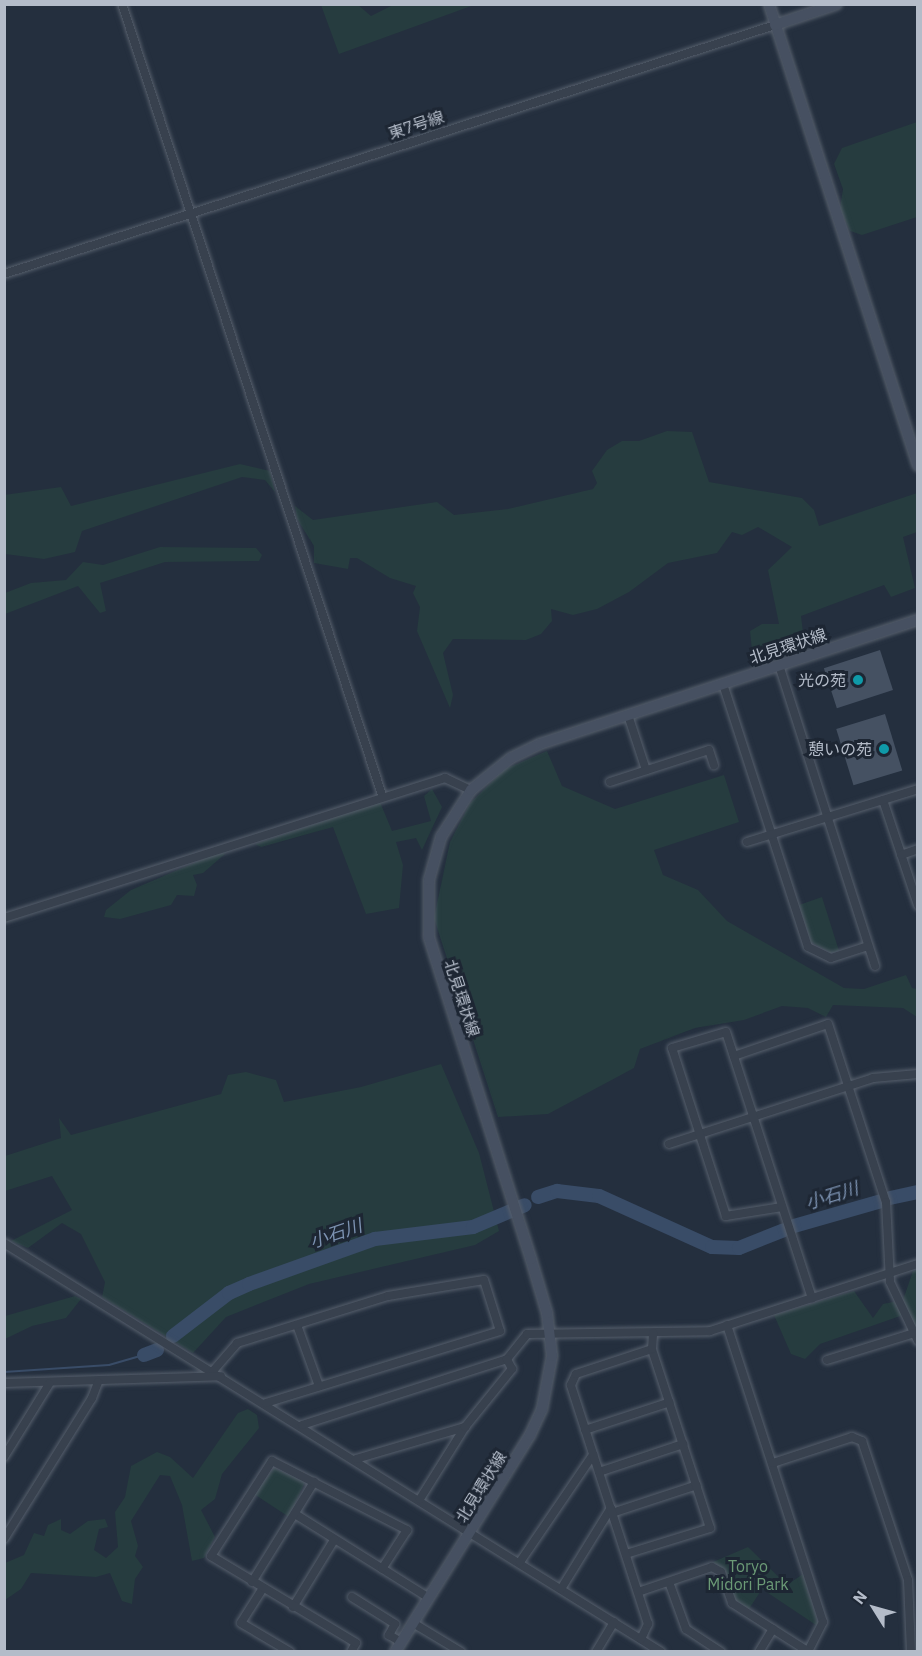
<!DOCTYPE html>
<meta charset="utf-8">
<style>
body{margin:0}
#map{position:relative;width:922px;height:1656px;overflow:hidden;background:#242f3e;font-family:"IBM Plex Sans","Noto Sans JP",sans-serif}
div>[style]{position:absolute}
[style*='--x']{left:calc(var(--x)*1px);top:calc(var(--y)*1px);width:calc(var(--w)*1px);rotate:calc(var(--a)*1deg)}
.green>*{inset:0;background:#263c3f}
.stream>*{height:2px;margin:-1px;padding:0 1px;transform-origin:1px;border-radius:1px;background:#394c67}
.river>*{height:14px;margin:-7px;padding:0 7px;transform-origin:7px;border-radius:7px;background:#394c67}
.building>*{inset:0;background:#455162;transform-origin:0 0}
.roads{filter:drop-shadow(0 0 2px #565f6c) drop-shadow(0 0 2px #565f6c)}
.street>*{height:8px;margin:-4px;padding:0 4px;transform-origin:4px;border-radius:4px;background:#38414e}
.secondary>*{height:10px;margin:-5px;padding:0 5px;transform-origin:5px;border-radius:5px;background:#465061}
.dots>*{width:16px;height:16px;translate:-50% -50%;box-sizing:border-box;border:3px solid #1d2633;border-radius:50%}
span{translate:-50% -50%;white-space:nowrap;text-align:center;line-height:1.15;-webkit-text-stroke:6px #1d2633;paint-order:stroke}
.street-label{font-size:16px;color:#b4bcc9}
.poi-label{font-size:16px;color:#b4bcc9}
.right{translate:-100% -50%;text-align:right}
.park-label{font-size:16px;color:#6b9a76}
.water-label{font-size:18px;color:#7c92b1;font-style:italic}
.frame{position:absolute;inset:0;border:6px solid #b4bcc9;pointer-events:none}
.north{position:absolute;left:844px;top:1578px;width:60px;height:60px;-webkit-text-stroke:4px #1d2633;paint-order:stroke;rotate:307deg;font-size:16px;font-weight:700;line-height:24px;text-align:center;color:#b4bcc9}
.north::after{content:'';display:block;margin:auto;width:21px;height:27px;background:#b4bcc9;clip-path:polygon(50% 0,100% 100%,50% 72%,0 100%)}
</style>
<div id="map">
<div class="green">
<div style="clip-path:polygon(321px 5px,358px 5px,371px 16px,393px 5px,474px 5px,339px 54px)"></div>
<div style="clip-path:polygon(917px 122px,917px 217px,862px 235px,850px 231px,840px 209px,843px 189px,834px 164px,842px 148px)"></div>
<div style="clip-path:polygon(667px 431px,692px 432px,709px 482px,802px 498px,814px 510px,819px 526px,917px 493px,917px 532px,903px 537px,915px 588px,891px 597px,884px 585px,801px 616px,805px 649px,760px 661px,752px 650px,750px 631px,762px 624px,779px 624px,768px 570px,792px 547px,758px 527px,742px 535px,732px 532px,717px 553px,668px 563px,629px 592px,597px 609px,573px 615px,551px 609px,552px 621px,541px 634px,526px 640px,453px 639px,443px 653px,453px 695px,450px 708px,417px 631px,420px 607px,413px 593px,416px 586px,390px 578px,357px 558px,350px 558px,348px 569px,314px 563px,314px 546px,297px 519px,295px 506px,313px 520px,437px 502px,454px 515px,508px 509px,593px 489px,597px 483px,592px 471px,607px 450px,622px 441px,639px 441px)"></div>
<div style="clip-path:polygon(240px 464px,270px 471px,275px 492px,265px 480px,242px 477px,82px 531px,75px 552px,44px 559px,5px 554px,4px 495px,61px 487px,71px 506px)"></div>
<div style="clip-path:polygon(160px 547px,256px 548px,262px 555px,259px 561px,165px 562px,100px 583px,106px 611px,100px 613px,78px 586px,5px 614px,5px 593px,31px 583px,66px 580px,83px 562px,103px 565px)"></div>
<div style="clip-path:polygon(547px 751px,562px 786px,615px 809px,724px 775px,739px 822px,654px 850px,663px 875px,698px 890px,727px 921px,844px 988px,864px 989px,906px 975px,912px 988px,917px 989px,917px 1017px,903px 1008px,833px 1005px,826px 1017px,808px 1008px,782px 1006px,744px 1020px,695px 1028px,640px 1049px,634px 1068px,548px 1114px,498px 1117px,434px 918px,450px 842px,470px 803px,505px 769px)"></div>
<div style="clip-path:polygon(432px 789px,442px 807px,422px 850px,416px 838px,396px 842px,403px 865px,399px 908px,366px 914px,333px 827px,261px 847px,255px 844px,380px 802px,392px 831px,431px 821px,424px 796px)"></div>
<div style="clip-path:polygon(222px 851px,225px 854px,203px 873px,193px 875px,197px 885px,194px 896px,177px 895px,171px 905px,120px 919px,104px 917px,106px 910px,131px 890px)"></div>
<div style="clip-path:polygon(822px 897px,839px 951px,831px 953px,811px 942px,799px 905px)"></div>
<div style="clip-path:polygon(441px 1064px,479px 1153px,499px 1231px,475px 1245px,309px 1284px,226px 1317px,193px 1353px,102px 1297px,105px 1282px,81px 1234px,62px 1223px,28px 1248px,11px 1241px,72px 1210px,52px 1176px,5px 1191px,5px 1156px,61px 1138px,59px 1118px,71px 1135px,221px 1094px,228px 1075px,246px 1072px,276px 1080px,284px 1102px,361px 1087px)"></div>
<div style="clip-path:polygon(917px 1270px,917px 1336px,906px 1314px,820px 1344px,805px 1359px,791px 1354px,774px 1315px,854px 1291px,873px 1318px,883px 1304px,903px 1300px,913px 1271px)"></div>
<div style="clip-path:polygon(75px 1296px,81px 1299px,66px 1318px,32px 1326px,5px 1339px,5px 1316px)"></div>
<div style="clip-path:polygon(248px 1409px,257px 1415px,259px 1428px,222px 1474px,215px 1499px,201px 1510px,215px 1537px,204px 1558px,192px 1561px,182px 1505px,170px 1476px,160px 1475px,131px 1521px,138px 1546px,135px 1556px,143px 1567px,135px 1579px,132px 1604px,122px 1601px,110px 1573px,96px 1577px,31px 1573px,21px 1589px,5px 1600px,5px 1563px,24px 1555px,34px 1533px,44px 1536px,48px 1525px,61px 1519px,61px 1530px,70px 1534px,88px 1521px,105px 1519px,108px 1527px,99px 1529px,94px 1550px,106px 1558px,118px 1547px,115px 1512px,125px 1497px,131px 1466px,157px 1452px,170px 1457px,193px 1478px,238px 1413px)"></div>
<div style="clip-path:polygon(274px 1468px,305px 1482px,289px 1517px,254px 1494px)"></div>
<div style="clip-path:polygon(748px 1547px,787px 1585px,803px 1574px,819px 1627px,762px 1589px,749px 1609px,734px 1599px,725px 1570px,713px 1562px)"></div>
</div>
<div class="stream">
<div style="--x:4;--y:1372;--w:105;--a:-3.8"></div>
<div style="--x:109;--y:1365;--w:36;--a:-16"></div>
</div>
<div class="river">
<div style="--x:538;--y:1197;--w:20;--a:-18"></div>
<div style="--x:557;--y:1191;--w:42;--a:6.8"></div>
<div style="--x:599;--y:1196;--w:124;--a:24.3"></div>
<div style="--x:712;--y:1247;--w:27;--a:2"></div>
<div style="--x:739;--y:1248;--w:48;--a:-21.8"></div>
<div style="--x:890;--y:1198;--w:29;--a:-12"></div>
<div style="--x:794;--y:1226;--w:91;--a:-16"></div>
<div style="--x:173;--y:1336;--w:71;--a:-37.5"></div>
<div style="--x:229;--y:1293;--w:22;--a:-24"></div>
<div style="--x:249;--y:1284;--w:134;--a:-19.7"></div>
<div style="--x:375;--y:1239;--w:99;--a:-7"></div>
<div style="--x:473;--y:1227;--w:56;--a:-22.9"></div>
<div style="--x:144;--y:1355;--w:14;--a:-21"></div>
</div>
<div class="building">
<div style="left:880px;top:650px;width:42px;height:59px;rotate:72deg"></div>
<div style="left:885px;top:714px;width:59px;height:51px;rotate:73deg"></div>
</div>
<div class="roads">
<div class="street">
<div style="--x:122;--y:4;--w:833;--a:71.8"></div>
<div style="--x:4;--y:274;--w:810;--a:-17.9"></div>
<div style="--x:779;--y:665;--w:316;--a:72.3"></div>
<div style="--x:723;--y:684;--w:276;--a:72.1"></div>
<div style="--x:808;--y:947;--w:25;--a:26"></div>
<div style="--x:831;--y:958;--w:39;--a:-18"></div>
<div style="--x:628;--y:715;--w:58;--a:71.9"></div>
<div style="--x:610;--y:782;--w:104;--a:-17.9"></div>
<div style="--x:709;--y:750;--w:16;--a:72"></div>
<div style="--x:883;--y:800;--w:111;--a:71.6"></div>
<div style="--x:747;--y:842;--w:179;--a:-17.2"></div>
<div style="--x:901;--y:855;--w:18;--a:-19"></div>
<div style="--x:4;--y:918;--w:463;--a:-17.6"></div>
<div style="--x:445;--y:778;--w:29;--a:25"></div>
<div style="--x:734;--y:1056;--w:99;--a:-18.8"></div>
<div style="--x:828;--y:1024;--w:187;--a:72"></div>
<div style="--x:886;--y:1202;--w:80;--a:87.1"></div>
<div style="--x:890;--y:1282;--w:65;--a:64.6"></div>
<div style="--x:669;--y:1144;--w:214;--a:-17.9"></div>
<div style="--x:873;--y:1078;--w:45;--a:-5.1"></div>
<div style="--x:782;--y:1207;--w:57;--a:170.9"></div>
<div style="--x:726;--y:1216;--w:176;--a:-107.8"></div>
<div style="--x:672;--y:1048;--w:56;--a:-16.5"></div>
<div style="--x:726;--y:1032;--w:280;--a:72.1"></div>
<div style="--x:4;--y:1243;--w:774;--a:31.9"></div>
<div style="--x:297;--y:1325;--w:65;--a:70.2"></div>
<div style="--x:727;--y:1325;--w:312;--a:72.1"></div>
<div style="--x:823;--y:1622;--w:33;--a:117"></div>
<div style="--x:827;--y:1360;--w:91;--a:-17.2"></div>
<div style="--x:213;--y:1371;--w:37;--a:-49"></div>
<div style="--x:237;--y:1343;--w:158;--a:-17.3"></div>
<div style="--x:388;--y:1296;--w:97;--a:-9.5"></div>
<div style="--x:484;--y:1280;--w:53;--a:72.6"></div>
<div style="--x:500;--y:1331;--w:245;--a:162.9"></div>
<div style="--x:4;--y:1383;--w:217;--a:-1.8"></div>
<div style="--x:302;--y:1425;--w:215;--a:-17.8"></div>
<div style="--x:507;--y:1359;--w:32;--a:-51"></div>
<div style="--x:527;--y:1334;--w:183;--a:-0.9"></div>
<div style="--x:710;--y:1331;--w:219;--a:-17.9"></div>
<div style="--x:585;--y:1430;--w:89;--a:-18.2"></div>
<div style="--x:4;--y:1457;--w:86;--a:-58.3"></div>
<div style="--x:356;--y:1459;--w:114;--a:-16.4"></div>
<div style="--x:773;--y:1463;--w:83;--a:-18.2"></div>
<div style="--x:852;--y:1437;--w:11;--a:22"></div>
<div style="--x:862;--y:1441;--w:146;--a:71.7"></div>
<div style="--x:908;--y:1580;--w:72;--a:87.6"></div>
<div style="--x:599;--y:1472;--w:89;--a:-18.4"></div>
<div style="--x:420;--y:1499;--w:85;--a:-58"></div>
<div style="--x:465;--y:1427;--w:75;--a:-51"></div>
<div style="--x:512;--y:1369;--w:11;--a:-117"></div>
<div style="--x:612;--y:1513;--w:89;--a:-18.2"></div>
<div style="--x:295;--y:1514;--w:158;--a:32.1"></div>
<div style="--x:4;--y:1539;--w:166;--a:-58"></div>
<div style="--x:92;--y:1398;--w:17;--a:-69"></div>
<div style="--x:626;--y:1554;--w:88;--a:-17.2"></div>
<div style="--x:710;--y:1528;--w:188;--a:-108"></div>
<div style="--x:520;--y:1562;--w:130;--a:-55.7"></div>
<div style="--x:252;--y:1582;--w:118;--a:-58.2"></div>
<div style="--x:669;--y:1582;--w:50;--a:70.1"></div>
<div style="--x:686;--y:1629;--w:42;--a:33.3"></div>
<div style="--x:263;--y:1588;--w:41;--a:122.2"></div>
<div style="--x:241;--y:1623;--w:57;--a:30.6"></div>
<div style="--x:561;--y:1589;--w:95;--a:-58.3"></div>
<div style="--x:638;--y:1592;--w:78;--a:-18.7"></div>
<div style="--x:712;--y:1567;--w:10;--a:29"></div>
<div style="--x:721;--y:1572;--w:33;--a:70"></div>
<div style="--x:732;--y:1603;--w:91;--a:32.5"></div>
<div style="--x:352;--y:1597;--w:51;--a:32.1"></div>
<div style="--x:395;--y:1624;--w:13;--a:119"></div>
<div style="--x:389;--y:1635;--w:14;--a:30"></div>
<div style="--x:293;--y:1607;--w:79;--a:-58.5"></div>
<div style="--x:413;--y:1623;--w:56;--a:31.1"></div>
<div style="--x:641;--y:1639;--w:17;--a:-65"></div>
<div style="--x:648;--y:1624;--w:251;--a:-107.9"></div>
<div style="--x:571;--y:1385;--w:12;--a:-66"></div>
<div style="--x:576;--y:1374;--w:80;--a:-18.2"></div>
<div style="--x:652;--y:1349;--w:16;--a:-86"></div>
<div style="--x:351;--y:1652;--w:10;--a:-61"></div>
<div style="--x:356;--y:1643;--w:169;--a:-149"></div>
<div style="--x:211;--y:1556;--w:113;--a:-57.3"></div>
<div style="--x:272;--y:1461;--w:152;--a:27.1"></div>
<div style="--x:407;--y:1530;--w:46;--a:122.7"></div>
<div style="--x:596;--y:1652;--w:35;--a:-59"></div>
<div style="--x:759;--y:1652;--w:27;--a:-59"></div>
</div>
<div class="secondary">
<div style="--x:769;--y:4;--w:485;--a:72.1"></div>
<div style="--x:775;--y:25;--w:65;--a:-18.7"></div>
<div style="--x:395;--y:1652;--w:256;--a:-58.1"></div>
<div style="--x:530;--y:1435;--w:29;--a:-65"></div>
<div style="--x:542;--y:1409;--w:54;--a:-79.3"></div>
<div style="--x:552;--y:1356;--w:43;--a:-96.6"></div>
<div style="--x:547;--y:1313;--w:56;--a:-106.5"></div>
<div style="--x:531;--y:1259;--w:338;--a:-107.6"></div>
<div style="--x:429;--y:937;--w:57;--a:-90"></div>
<div style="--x:429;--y:880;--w:45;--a:-74.4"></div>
<div style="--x:441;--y:837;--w:56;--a:-57.4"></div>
<div style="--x:471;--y:790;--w:51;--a:-38.7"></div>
<div style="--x:511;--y:758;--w:32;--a:-26"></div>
<div style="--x:540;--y:744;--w:398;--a:-18.2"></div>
</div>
</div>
<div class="dots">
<div style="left:858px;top:680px;background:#0f9aa8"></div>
<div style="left:884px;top:749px;background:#0f9aa8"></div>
</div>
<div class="street-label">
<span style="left:416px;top:125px;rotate:-18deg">東7号線</span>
<span style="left:788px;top:646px;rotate:-18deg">北見環状線</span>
<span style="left:462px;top:998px;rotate:72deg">北見環状線</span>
<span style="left:481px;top:1487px;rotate:-58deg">北見環状線</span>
</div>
<div class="poi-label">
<span class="right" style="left:846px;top:680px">光の苑</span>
<span class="right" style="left:872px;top:749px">憩いの苑</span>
</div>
<div class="park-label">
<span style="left:748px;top:1575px">Toryo<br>Midori Park</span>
</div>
<div class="water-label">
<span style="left:832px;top:1196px;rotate:-17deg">小石川</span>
<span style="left:336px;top:1234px;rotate:-19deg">小石川</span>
</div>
<div class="frame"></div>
<div class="north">N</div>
</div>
